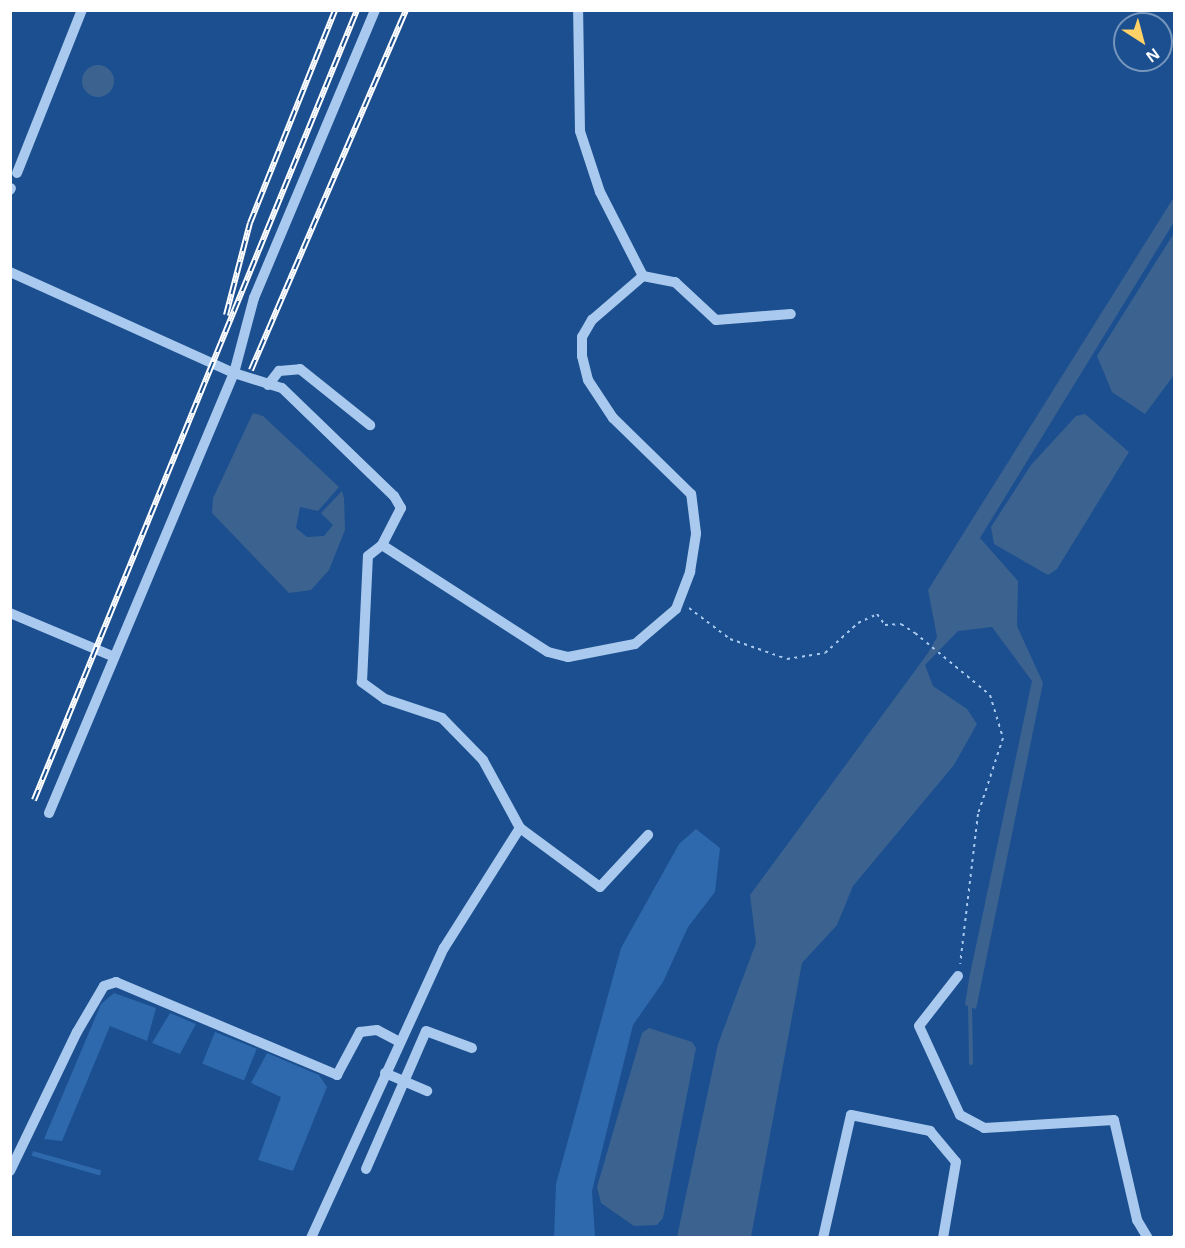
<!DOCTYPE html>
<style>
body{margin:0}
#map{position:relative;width:1185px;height:1248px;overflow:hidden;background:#1b4f8f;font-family:Helvetica,sans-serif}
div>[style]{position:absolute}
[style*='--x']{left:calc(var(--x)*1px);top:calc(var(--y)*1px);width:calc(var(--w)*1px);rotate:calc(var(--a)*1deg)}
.green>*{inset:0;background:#2e69ad;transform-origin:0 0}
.water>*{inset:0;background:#3c6290}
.round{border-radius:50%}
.stream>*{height:4px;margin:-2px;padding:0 2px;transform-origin:2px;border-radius:2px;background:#3c6290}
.path>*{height:2px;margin-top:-1px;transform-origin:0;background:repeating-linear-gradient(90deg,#a9c9ee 0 3px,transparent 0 7.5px)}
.minor>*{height:10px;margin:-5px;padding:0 5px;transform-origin:5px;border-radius:5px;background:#a9c9ee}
.rail>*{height:6px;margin-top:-3px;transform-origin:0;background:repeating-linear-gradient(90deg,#1b4f8f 0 11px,#fff 0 22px);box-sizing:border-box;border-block:2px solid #fff}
span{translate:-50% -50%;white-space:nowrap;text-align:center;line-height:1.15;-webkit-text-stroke:6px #1b4f8f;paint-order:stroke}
.frame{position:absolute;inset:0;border:12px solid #fff;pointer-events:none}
.north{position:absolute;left:1113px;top:12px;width:60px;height:60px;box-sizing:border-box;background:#1b4f8f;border:2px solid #7695bc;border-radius:50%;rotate:144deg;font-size:16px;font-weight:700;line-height:24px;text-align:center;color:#fff}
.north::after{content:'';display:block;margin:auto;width:21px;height:27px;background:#ffd166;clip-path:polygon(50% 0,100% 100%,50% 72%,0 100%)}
</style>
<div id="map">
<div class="green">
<div style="clip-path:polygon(696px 829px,720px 848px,715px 892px,688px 927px,663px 982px,633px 1025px,592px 1191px,595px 1237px,554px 1237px,556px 1184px,621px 948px,679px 844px)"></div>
<div style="clip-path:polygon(114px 993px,156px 1008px,147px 1041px,110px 1026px,62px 1141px,44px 1139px,101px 1004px)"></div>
<div style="clip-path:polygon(170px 1013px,196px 1024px,180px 1054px,152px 1043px)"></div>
<div style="left:215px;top:1032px;width:45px;height:34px;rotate:22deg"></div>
<div style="clip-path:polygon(267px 1053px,319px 1075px,327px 1087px,293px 1171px,258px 1160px,281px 1097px,251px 1083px)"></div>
<div style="left:33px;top:1151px;width:71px;height:5px;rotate:16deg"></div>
</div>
<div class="water">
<div class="round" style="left:82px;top:65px;width:32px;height:32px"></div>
<div style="clip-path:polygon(1174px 197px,1174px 222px,980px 538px,1018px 581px,1017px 626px,1043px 683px,976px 1009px,965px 1005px,969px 979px,1032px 681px,992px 627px,958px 631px,925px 665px,933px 686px,967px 709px,977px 724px,954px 765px,853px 886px,837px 925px,802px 963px,751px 1237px,677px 1237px,718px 1044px,756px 943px,750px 895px,928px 653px,937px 637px,928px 590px)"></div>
<div style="clip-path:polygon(1174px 233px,1174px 375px,1145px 414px,1112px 392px,1097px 356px)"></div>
<div style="clip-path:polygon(253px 413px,263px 416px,339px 487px,318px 511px,300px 507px,296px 528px,307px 537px,324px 536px,333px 525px,321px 513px,342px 491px,344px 498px,345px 530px,329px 570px,311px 590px,289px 593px,212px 513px,213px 498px)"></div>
<div style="clip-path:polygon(1085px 414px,1129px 452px,1057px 569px,1048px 575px,994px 544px,991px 527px,1031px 465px,1076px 416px)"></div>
<div style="clip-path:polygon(649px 1028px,692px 1042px,696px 1048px,663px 1218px,657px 1225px,634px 1226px,601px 1203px,597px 1187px,642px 1033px)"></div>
</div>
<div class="stream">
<div style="--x:970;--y:1004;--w:59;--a:89"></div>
</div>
<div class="path">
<div style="--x:689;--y:608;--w:51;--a:37.1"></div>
<div style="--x:730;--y:639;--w:60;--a:19.3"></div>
<div style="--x:787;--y:659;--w:38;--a:-9"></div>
<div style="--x:825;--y:653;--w:45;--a:-42.3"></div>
<div style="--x:858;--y:623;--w:21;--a:-25"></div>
<div style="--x:877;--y:614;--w:14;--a:54"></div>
<div style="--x:885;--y:625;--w:16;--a:-4"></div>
<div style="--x:901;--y:624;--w:17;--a:33"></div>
<div style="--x:915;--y:633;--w:97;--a:39.6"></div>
<div style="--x:990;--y:695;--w:45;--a:73.2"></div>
<div style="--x:1003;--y:738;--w:80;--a:108.2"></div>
<div style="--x:978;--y:814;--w:151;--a:96.8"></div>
<div style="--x:1174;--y:1010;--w:10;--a:90"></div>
<div style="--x:1172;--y:1238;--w:5;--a:-68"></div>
</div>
<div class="minor">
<div style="--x:17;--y:173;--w:175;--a:-68.3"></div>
<div style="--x:10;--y:190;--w:2;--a:-63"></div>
<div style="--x:10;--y:272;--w:246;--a:24.3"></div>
<div style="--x:234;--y:373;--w:50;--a:17.4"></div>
<div style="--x:282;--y:388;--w:156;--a:44"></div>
<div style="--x:394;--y:496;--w:14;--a:60"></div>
<div style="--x:401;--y:508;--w:42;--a:117.2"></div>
<div style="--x:382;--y:545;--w:197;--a:32.8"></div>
<div style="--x:548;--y:652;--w:21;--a:14"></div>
<div style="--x:568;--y:657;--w:68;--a:-11"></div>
<div style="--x:635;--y:644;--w:54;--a:-40.5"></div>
<div style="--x:676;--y:609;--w:40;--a:-69"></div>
<div style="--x:690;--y:572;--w:39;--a:-81"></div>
<div style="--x:696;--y:533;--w:39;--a:-97"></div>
<div style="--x:691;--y:494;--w:109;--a:-135.7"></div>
<div style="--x:613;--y:418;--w:45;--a:-123.3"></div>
<div style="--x:588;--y:380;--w:25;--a:-104"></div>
<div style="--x:582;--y:356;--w:19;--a:-90"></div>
<div style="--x:582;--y:337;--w:20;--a:-60"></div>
<div style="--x:592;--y:320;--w:67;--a:-40.8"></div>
<div style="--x:643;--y:276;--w:94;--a:-117.1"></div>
<div style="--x:600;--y:192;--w:64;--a:-108.2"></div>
<div style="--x:580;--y:131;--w:121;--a:-90.9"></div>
<div style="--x:643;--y:276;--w:33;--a:11"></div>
<div style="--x:675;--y:282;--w:56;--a:42.8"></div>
<div style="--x:716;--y:320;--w:75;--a:-4.6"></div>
<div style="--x:268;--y:385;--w:18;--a:-52"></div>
<div style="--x:279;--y:371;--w:21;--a:-5"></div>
<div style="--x:300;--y:369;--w:90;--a:38.7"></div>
<div style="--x:10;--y:613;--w:113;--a:22.9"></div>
<div style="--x:49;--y:813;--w:477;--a:-67.2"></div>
<div style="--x:234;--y:373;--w:78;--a:-75.1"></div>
<div style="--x:254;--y:298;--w:312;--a:-67.2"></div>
<div style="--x:520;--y:828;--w:99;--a:36.4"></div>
<div style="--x:600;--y:887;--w:71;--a:-47.3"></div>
<div style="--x:958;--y:976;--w:63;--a:128"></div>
<div style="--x:919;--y:1026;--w:98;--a:65.3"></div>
<div style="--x:960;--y:1115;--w:27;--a:28"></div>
<div style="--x:984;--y:1128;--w:130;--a:-3.5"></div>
<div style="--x:1114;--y:1120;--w:103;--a:77"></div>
<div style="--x:1137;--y:1220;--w:21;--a:59"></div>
<div style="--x:385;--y:1073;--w:46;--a:23.2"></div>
<div style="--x:366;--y:1169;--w:150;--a:-66.5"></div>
<div style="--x:426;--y:1031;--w:49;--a:20.3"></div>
<div style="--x:10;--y:1171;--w:154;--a:-64.3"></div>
<div style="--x:77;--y:1032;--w:53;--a:-59.6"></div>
<div style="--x:104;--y:986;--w:13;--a:-18"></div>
<div style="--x:116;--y:982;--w:240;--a:22.8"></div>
<div style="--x:337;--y:1075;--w:49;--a:-61.9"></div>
<div style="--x:360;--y:1032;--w:17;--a:-7"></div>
<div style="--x:377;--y:1030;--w:26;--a:28"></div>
<div style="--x:311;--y:1238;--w:319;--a:-65.4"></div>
<div style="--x:444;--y:948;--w:142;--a:-57.7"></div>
<div style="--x:520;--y:828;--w:77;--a:-118.6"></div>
<div style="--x:483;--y:760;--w:59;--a:-134.3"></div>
<div style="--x:442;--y:718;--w:60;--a:-161.6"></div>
<div style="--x:385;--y:699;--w:29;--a:-144"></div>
<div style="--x:362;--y:682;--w:126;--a:-87.3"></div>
<div style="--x:368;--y:556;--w:18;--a:-38"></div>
<div style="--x:823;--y:1238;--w:126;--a:-77.2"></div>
<div style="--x:851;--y:1115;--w:81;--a:11.4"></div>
<div style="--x:930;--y:1131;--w:40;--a:50"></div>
<div style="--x:956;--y:1162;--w:77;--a:99.7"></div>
</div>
<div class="rail">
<div style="--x:226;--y:315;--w:95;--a:-75.4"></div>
<div style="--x:250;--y:223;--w:229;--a:-68.2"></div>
<div style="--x:251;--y:370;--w:392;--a:-66.7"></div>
<div style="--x:34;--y:800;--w:853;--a:-67.76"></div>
</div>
<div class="frame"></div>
<div class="north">N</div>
</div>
